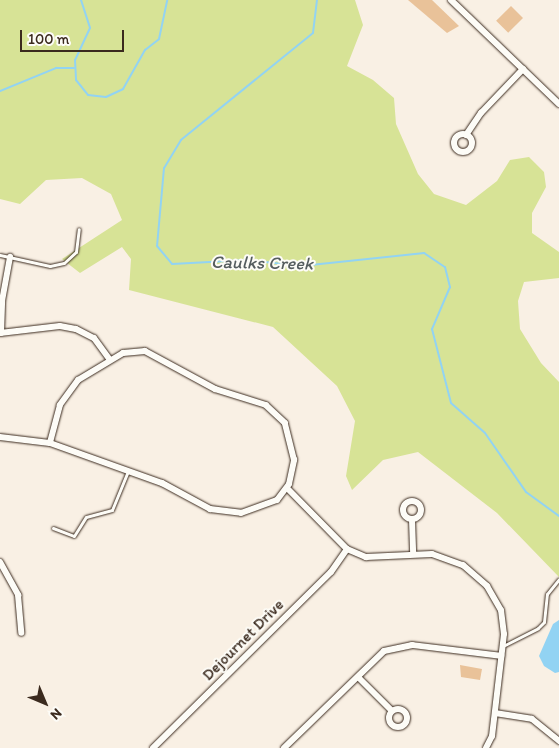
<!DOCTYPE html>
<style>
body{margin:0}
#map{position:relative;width:559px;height:748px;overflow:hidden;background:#f9f0e4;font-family:Itim,sans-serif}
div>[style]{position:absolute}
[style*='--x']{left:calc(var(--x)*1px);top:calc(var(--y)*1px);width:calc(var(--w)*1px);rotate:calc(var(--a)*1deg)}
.green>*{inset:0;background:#d7e396}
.water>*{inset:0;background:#92d3f3}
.stream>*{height:2px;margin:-1px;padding:0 1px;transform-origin:1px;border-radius:1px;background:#92d3f3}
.building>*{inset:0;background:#e9c299;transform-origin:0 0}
.roads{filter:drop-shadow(0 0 1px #3b2a1e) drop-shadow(0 0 1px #3b2a1e)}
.service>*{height:3px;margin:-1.5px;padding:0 1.5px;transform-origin:1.5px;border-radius:1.5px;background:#fdfcf7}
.minor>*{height:6px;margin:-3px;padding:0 3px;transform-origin:3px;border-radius:3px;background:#fdfcf7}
.minor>.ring{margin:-3px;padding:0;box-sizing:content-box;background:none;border:6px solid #fdfcf7;border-radius:50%}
span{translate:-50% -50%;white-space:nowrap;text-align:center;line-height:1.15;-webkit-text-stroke:4px #fdfcf7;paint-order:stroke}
.street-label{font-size:16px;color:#3b2a1e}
.water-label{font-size:18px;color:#555d5e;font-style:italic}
.north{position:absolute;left:20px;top:678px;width:50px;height:50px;-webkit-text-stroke:4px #fdfcf7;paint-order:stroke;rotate:135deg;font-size:14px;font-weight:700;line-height:20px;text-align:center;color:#3b2a1e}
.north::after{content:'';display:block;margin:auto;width:18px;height:22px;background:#3b2a1e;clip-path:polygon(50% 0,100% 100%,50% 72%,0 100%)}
.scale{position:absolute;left:20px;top:30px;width:104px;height:22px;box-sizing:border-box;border:2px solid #3b2a1e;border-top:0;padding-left:6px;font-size:15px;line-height:18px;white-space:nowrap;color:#3b2a1e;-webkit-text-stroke:4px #fdfcf7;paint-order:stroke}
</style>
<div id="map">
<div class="green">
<div style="clip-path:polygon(0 0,355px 0,363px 25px,347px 66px,373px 80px,394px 98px,396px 124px,418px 174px,434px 194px,466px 205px,497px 181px,510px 160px,529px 157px,544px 172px,546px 187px,532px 213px,532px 233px,559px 252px,559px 278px,524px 282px,518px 301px,520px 329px,541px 363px,559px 382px,559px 577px,497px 513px,418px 452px,383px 460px,352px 490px,346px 476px,355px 421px,337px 386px,273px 327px,129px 290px,131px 259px,122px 247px,80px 273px,62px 259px,122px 220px,111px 194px,82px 178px,46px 180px,20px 204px,0 199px)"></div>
</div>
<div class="water">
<div style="clip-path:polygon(559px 620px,559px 672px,555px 673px,544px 666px,539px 656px,553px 624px)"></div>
</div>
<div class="stream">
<div style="--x:81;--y:0;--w:29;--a:72"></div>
<div style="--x:90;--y:28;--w:35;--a:115"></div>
<div style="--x:75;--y:60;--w:20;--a:87"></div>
<div style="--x:76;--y:80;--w:19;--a:51"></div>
<div style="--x:88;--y:95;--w:18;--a:6"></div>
<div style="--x:106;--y:97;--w:19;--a:-25"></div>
<div style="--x:123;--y:89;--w:45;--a:-60.6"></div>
<div style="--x:145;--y:50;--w:18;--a:-38"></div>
<div style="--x:159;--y:39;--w:40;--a:-78"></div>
<div style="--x:317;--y:0;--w:33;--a:97"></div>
<div style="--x:313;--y:33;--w:170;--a:141"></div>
<div style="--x:181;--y:140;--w:33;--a:121"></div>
<div style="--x:164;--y:168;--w:78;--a:95.1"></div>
<div style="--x:157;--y:246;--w:23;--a:50"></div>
<div style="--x:172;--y:264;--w:75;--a:-3.1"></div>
<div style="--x:247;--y:260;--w:54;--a:6.3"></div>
<div style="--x:301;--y:266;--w:124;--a:-6"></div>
<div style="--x:424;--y:253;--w:25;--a:34"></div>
<div style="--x:445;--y:267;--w:21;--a:76"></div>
<div style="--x:450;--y:287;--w:46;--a:113.2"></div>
<div style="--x:432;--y:329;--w:76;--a:75.6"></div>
<div style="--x:451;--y:403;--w:45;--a:41.4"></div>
<div style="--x:485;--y:433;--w:72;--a:55.2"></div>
<div style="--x:526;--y:492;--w:41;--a:36"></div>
<div style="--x:0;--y:91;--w:61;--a:-22.3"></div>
<div style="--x:56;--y:68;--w:18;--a:0"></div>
</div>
<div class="building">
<div style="clip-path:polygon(408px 0,432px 0,459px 26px,447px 33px)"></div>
<div style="left:511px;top:6px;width:17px;height:21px;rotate:45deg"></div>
<div style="clip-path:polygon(460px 665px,482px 669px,480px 680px,461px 677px)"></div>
</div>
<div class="roads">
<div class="service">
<div style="--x:0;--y:255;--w:51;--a:12.4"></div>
<div style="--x:50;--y:266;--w:14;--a:-12"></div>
<div style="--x:64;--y:263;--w:16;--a:-43"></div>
<div style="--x:76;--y:252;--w:23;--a:-83"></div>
<div style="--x:53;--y:528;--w:22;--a:21"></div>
<div style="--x:74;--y:536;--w:22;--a:-58"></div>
<div style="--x:86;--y:517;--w:27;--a:-15"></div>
<div style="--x:112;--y:510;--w:42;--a:-67.7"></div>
<div style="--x:503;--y:646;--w:39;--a:-27"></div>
<div style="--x:538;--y:628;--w:8;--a:-45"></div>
<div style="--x:544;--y:622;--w:28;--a:-84"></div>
<div style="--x:547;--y:594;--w:19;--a:-51"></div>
</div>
<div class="minor">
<div style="--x:451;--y:0;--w:150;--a:43.9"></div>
<div class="ring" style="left:454px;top:134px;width:12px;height:12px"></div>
<div style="--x:466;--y:135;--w:27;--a:-56"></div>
<div style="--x:481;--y:113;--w:61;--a:-46.3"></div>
<div style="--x:0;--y:333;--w:60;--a:-6.7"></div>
<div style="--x:60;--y:326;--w:16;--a:11"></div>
<div style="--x:76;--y:329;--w:20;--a:27"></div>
<div style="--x:94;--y:338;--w:27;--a:54"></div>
<div style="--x:1;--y:333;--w:32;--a:-88"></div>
<div style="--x:2;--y:301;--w:45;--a:-79.7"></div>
<div style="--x:0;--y:437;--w:50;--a:6.8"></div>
<div style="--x:50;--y:443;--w:119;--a:19.7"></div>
<div style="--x:162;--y:483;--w:55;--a:28.4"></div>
<div style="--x:210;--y:509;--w:31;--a:7"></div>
<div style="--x:241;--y:513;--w:38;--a:-20"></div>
<div style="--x:277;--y:500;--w:20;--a:-53"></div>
<div style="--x:289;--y:484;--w:25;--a:-78"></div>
<div style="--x:294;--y:460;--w:38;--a:-104"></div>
<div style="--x:285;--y:423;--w:26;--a:-137"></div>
<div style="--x:266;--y:405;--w:53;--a:-162.6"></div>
<div style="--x:215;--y:389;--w:80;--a:-151.5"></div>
<div style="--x:145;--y:351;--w:22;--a:175"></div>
<div style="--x:123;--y:353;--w:52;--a:149"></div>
<div style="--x:78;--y:380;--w:31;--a:126"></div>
<div style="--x:60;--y:405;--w:39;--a:105"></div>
<div style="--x:287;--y:488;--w:86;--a:45.5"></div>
<div style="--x:347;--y:549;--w:21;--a:23"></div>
<div style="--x:366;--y:557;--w:66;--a:-2.6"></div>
<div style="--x:432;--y:554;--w:33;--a:20"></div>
<div style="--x:463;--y:565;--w:32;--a:41"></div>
<div style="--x:487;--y:586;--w:28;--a:60"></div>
<div style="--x:501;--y:610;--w:24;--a:83"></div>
<div style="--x:504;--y:634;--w:103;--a:96.7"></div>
<div style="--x:492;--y:736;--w:13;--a:117"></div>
<div class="ring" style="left:403px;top:501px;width:12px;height:12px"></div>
<div style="--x:412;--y:520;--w:32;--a:88"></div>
<div style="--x:0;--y:562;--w:38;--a:61"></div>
<div style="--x:18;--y:595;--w:38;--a:85"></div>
<div style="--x:358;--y:677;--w:48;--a:45"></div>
<div class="ring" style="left:389px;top:709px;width:12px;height:12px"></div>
<div style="--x:495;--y:713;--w:37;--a:9"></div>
<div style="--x:532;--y:719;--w:35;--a:39"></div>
<div style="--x:153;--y:748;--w:250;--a:-44.7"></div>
<div style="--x:331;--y:572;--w:28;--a:-55"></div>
<div style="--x:284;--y:748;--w:139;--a:-44.1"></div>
<div style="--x:384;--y:651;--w:29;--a:-12"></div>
<div style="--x:412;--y:645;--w:90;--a:7"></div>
</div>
</div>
<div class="street-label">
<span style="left:243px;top:640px;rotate:-45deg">Dejournet Drive</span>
</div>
<div class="water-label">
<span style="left:262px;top:263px;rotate:1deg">Caulks Creek</span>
</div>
<div class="north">N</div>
<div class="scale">100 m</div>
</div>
